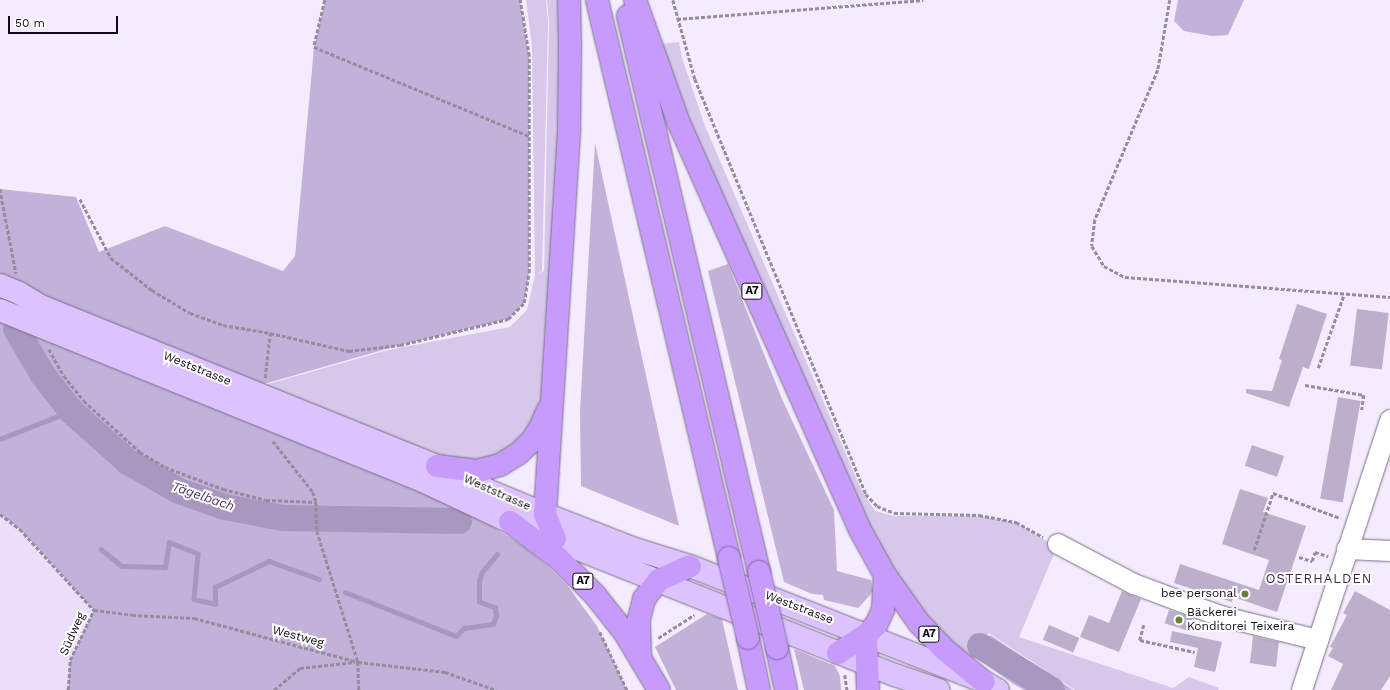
<!DOCTYPE html>
<meta charset="utf-8">
<style>
body{margin:0}
#map{position:relative;width:1390px;height:690px;overflow:hidden;background:#f4ecfe;font-family:"Work Sans",sans-serif}
div>[style]{position:absolute}
[style*='--x']{left:calc(var(--x)*1px);top:calc(var(--y)*1px);width:calc(var(--w)*1px);rotate:calc(var(--a)*1deg)}
.built>*{inset:0;background:#eadefb}
.green>*{inset:0;background:#d6c7eb}
.forest>*{inset:0;background:#c2b1d9}
.stream>*{height:4.5px;margin:-2.25px;padding:0 2.25px;transform-origin:2.25px;border-radius:2.25px;background:#a897be}
.river>*{height:26px;margin:-13px;padding:0 13px;transform-origin:13px;border-radius:13px;background:#a897be}
.building>*{inset:0;background:#bbafcb;transform-origin:0 0}
.path>*{height:2.5px;margin-top:-1.25px;transform-origin:0;background:repeating-linear-gradient(90deg,#948d9b 0 4px,transparent 0 6px)}
.roads{filter:drop-shadow(0 0 1px #796e88) drop-shadow(0 0 1px #796e88)}
.minor>*{height:20px;margin:-10px;padding:0 10px;transform-origin:10px;border-radius:10px;background:#fff}
.major>*{height:22px;margin:-11px;padding:0 11px;transform-origin:11px;border-radius:11px;background:#ddc3fd}
.highway>*{height:22px;margin:-11px;padding:0 11px;transform-origin:11px;border-radius:11px;background:#c79bfb}
.bridges{filter:drop-shadow(0 0 1px #8768aa) drop-shadow(0 0 1px #8768aa)}
.highway-bridge>*{height:22px;margin:-11px;padding:0 11px;transform-origin:11px;border-radius:11px;background:#c79bfb}
.dots>*{width:11px;height:11px;translate:-50% -50%;box-sizing:border-box;border:2px solid #fff;border-radius:50%}
span{translate:-50% -50%;white-space:nowrap;text-align:center;line-height:1.15;-webkit-text-stroke:4px #fff;paint-order:stroke}
.shield-label span{padding:1px 3px;background:#fff;border:1px solid;border-radius:3px;-webkit-text-stroke-width:0}
.shield-label{font-size:11px;color:#0f0a14;font-weight:700}
.street-label{font-size:12px;color:#0f0a14}
.poi-label{font-size:12px;color:#0f0a14}
.right{translate:-100% -50%;text-align:right}
.left{translate:0 -50%;text-align:left}
.water-label{font-size:13px;color:#4f366a;font-style:italic}
.neighbourhood-label{font-size:13px;color:#352b42;letter-spacing:1px}
.scale{position:absolute;left:8px;top:16px;width:110px;height:18px;box-sizing:border-box;border:2px solid #0f0a14;border-top:0;padding-left:5px;font-size:12px;line-height:14px;white-space:nowrap;color:#0f0a14;-webkit-text-stroke:3px #fff;paint-order:stroke}
</style>
<div id="map">
<div class="built">
<div style="clip-path:polygon(0 514px,20px 529px,94px 610px,70px 660px,68px 690px,0 690px)"></div>
</div>
<div class="green">
<div style="clip-path:polygon(526px 0,546px 0,548px 22px,542px 271px,538px 274px,544px 271px,549px 23px,547px 0,559px 0,562px 47px,547px 369px,542px 403px,528px 434px,497px 460px,466px 466px,261px 386px,388px 350px,510px 327px,527px 310px,535px 275px,532px 46px)"></div>
<div style="clip-path:polygon(679px 42px,682px 58px,705px 126px,861px 489px,875px 511px,894px 516px,980px 516px,1016px 523px,1057px 547px,1019px 637px,1173px 688px,1189px 677px,1219px 688px,1218px 690px,1075px 690px,989px 633px,973px 661px,932px 623px,902px 587px,869px 532px,688px 121px,661px 44px)"></div>
</div>
<div class="forest">
<div style="clip-path:polygon(325px 0,520px 0,529px 56px,529px 273px,524px 303px,508px 319px,400px 345px,264px 384px,0 278px,0 189px,76px 197px,99px 252px,165px 226px,283px 271px,295px 256px,314px 47px)"></div>
<div style="clip-path:polygon(1178px 0,1244px 0,1228px 35px,1212px 36px,1184px 31px,1174px 21px)"></div>
<div style="clip-path:polygon(595px 143px,679px 526px,581px 486px,580px 411px)"></div>
<div style="clip-path:polygon(728px 264px,782px 399px,834px 510px,837px 571px,871px 580px,873px 592px,858px 608px,824px 600px,823px 595px,812px 594px,784px 582px,708px 271px)"></div>
<div style="clip-path:polygon(0 320px,420px 490px,494px 527px,524px 547px,548px 566px,567px 585px,597px 626px,627px 690px,68px 690px,70px 660px,94px 610px,20px 529px,0 514px)"></div>
<div style="clip-path:polygon(707px 614px,722px 619px,738px 690px,676px 690px,655px 647px)"></div>
<div style="clip-path:polygon(990px 635px,1043px 670px,1073px 690px,1024px 690px,1015px 685px,976px 658px)"></div>
<div style="clip-path:polygon(794px 649px,835px 666px,840px 676px,841px 690px,804px 690px)"></div>
</div>
<div class="stream">
<div style="--x:0;--y:439;--w:76;--a:-21.5"></div>
<div style="--x:101;--y:549;--w:27;--a:39"></div>
<div style="--x:122;--y:566;--w:43;--a:1.3"></div>
<div style="--x:165;--y:567;--w:25;--a:-81"></div>
<div style="--x:169;--y:542;--w:31;--a:22"></div>
<div style="--x:198;--y:554;--w:45;--a:95.1"></div>
<div style="--x:194;--y:599;--w:22;--a:13"></div>
<div style="--x:215;--y:604;--w:17;--a:-90"></div>
<div style="--x:215;--y:587;--w:60;--a:-25.7"></div>
<div style="--x:269;--y:561;--w:53;--a:19.8"></div>
<div style="--x:345;--y:592;--w:119;--a:21.6"></div>
<div style="--x:456;--y:636;--w:11;--a:-45"></div>
<div style="--x:464;--y:628;--w:29;--a:-8"></div>
<div style="--x:493;--y:624;--w:9;--a:-69"></div>
<div style="--x:496;--y:616;--w:8;--a:-97"></div>
<div style="--x:495;--y:608;--w:17;--a:-159"></div>
<div style="--x:479;--y:602;--w:21;--a:-90"></div>
<div style="--x:479;--y:581;--w:9;--a:-72"></div>
<div style="--x:482;--y:572;--w:23;--a:-50"></div>
</div>
<div class="river">
<div style="--x:16;--y:329;--w:53;--a:59.6"></div>
<div style="--x:43;--y:375;--w:46;--a:52.1"></div>
<div style="--x:71;--y:411;--w:76;--a:41.8"></div>
<div style="--x:128;--y:462;--w:59;--a:29.6"></div>
<div style="--x:179;--y:491;--w:49;--a:19.2"></div>
<div style="--x:225;--y:507;--w:59;--a:10.7"></div>
<div style="--x:283;--y:518;--w:176;--a:1"></div>
<div style="--x:980;--y:646;--w:84;--a:31.4"></div>
</div>
<div class="building">
<div style="clip-path:polygon(1297px 304px,1327px 314px,1309px 369px,1303px 367px,1289px 407px,1246px 393px,1246px 389px,1272px 391px,1282px 360px,1279px 359px)"></div>
<div style="left:1357px;top:309px;width:32px;height:57px;rotate:7deg"></div>
<div style="left:1338px;top:397px;width:23px;height:103px;rotate:10deg"></div>
<div style="left:1252px;top:445px;width:34px;height:22px;rotate:19deg"></div>
<div style="clip-path:polygon(1240px 489px,1268px 498px,1263px 512px,1306px 526px,1277px 612px,1233px 597px,1232px 602px,1174px 583px,1180px 564px,1259px 590px,1269px 560px,1222px 544px)"></div>
<div style="clip-path:polygon(1122px 591px,1141px 599px,1119px 652px,1080px 637px,1089px 615px,1109px 623px)"></div>
<div style="clip-path:polygon(1355px 591px,1390px 610px,1390px 676px,1381px 690px,1331px 690px,1343px 664px,1328px 656px,1333px 648px,1330px 647px,1347px 615px,1343px 613px)"></div>
<div style="left:1169px;top:610px;width:25px;height:14px;rotate:18deg"></div>
<div style="left:1049px;top:625px;width:33px;height:16px;rotate:23deg"></div>
<div style="clip-path:polygon(1172px 631px,1222px 642px,1215px 672px,1194px 667px,1198px 648px,1170px 642px)"></div>
<div style="clip-path:polygon(1253px 636px,1279px 642px,1276px 667px,1250px 663px)"></div>
</div>
<div class="path">
<div style="--x:325;--y:0;--w:48;--a:103.2"></div>
<div style="--x:314;--y:47;--w:233;--a:22.5"></div>
<div style="--x:673;--y:0;--w:82;--a:74.4"></div>
<div style="--x:695;--y:79;--w:449;--a:67.6"></div>
<div style="--x:866;--y:494;--w:16;--a:47"></div>
<div style="--x:877;--y:506;--w:18;--a:22"></div>
<div style="--x:894;--y:513;--w:85;--a:1.3"></div>
<div style="--x:979;--y:515;--w:38;--a:11"></div>
<div style="--x:1016;--y:522;--w:31;--a:29"></div>
<div style="--x:1170;--y:0;--w:71;--a:99.7"></div>
<div style="--x:1158;--y:70;--w:163;--a:112.8"></div>
<div style="--x:1095;--y:220;--w:26;--a:97"></div>
<div style="--x:1092;--y:246;--w:23;--a:59"></div>
<div style="--x:1104;--y:266;--w:24;--a:28"></div>
<div style="--x:1125;--y:277;--w:266;--a:4.3"></div>
<div style="--x:677;--y:19;--w:247;--a:-4.4"></div>
<div style="--x:0;--y:189;--w:86;--a:79.2"></div>
<div style="--x:80;--y:199;--w:67;--a:62.3"></div>
<div style="--x:111;--y:258;--w:52;--a:38"></div>
<div style="--x:152;--y:290;--w:44;--a:31.2"></div>
<div style="--x:190;--y:313;--w:35;--a:20"></div>
<div style="--x:223;--y:325;--w:48;--a:9.7"></div>
<div style="--x:270;--y:333;--w:81;--a:12.8"></div>
<div style="--x:349;--y:351;--w:51;--a:-6.7"></div>
<div style="--x:400;--y:345;--w:111;--a:-13.5"></div>
<div style="--x:508;--y:319;--w:23;--a:-45"></div>
<div style="--x:524;--y:303;--w:30;--a:-81"></div>
<div style="--x:529;--y:273;--w:217;--a:-90"></div>
<div style="--x:529;--y:56;--w:57;--a:-99.1"></div>
<div style="--x:49;--y:349;--w:31;--a:61"></div>
<div style="--x:64;--y:376;--w:32;--a:51"></div>
<div style="--x:84;--y:401;--w:76;--a:42.3"></div>
<div style="--x:140;--y:452;--w:29;--a:31"></div>
<div style="--x:165;--y:467;--w:62;--a:20.8"></div>
<div style="--x:223;--y:489;--w:44;--a:14.3"></div>
<div style="--x:266;--y:500;--w:50;--a:2.3"></div>
<div style="--x:1318;--y:368;--w:78;--a:-70.6"></div>
<div style="--x:265;--y:378;--w:45;--a:-83.7"></div>
<div style="--x:1305;--y:385;--w:60;--a:9.6"></div>
<div style="--x:1364;--y:395;--w:15;--a:98"></div>
<div style="--x:273;--y:441;--w:65;--a:51.9"></div>
<div style="--x:313;--y:492;--w:10;--a:73"></div>
<div style="--x:316;--y:502;--w:29;--a:88"></div>
<div style="--x:317;--y:531;--w:137;--a:72.6"></div>
<div style="--x:358;--y:662;--w:28;--a:88"></div>
<div style="--x:0;--y:514;--w:25;--a:37"></div>
<div style="--x:20;--y:529;--w:110;--a:47.6"></div>
<div style="--x:1254;--y:550;--w:60;--a:-71.6"></div>
<div style="--x:1273;--y:493;--w:72;--a:20.5"></div>
<div style="--x:1299;--y:557;--w:14;--a:17"></div>
<div style="--x:1312;--y:561;--w:9;--a:-72"></div>
<div style="--x:1315;--y:552;--w:14;--a:17"></div>
<div style="--x:94;--y:610;--w:38;--a:7"></div>
<div style="--x:132;--y:615;--w:62;--a:2.8"></div>
<div style="--x:194;--y:618;--w:170;--a:15"></div>
<div style="--x:358;--y:662;--w:88;--a:6.6"></div>
<div style="--x:445;--y:672;--w:54;--a:19.4"></div>
<div style="--x:1144;--y:625;--w:16;--a:105"></div>
<div style="--x:1140;--y:640;--w:56;--a:12.3"></div>
<div style="--x:600;--y:632;--w:64;--a:65"></div>
<div style="--x:658;--y:638;--w:43;--a:-32.6"></div>
<div style="--x:845;--y:675;--w:15;--a:82"></div>
<div style="--x:68;--y:690;--w:30;--a:-86"></div>
<div style="--x:70;--y:660;--w:55;--a:-64.4"></div>
<div style="--x:274;--y:690;--w:34;--a:-40"></div>
<div style="--x:300;--y:668;--w:55;--a:-6.2"></div>
</div>
<div class="roads">
<div class="minor">
<div style="--x:1058;--y:544;--w:86;--a:27.8"></div>
<div style="--x:1134;--y:584;--w:68;--a:20.6"></div>
<div style="--x:1198;--y:608;--w:28;--a:19"></div>
<div style="--x:1224;--y:617;--w:97;--a:13.7"></div>
<div style="--x:1347;--y:549;--w:43;--a:2.7"></div>
<div style="--x:1302;--y:690;--w:284;--a:-71.9"></div>
</div>
<div class="major">
<div style="--x:0;--y:285;--w:21;--a:23"></div>
<div style="--x:19;--y:293;--w:26;--a:31"></div>
<div style="--x:41;--y:306;--w:427;--a:22"></div>
<div style="--x:437;--y:466;--w:55;--a:25.6"></div>
<div style="--x:487;--y:490;--w:63;--a:22.5"></div>
<div style="--x:545;--y:514;--w:97;--a:21.3"></div>
<div style="--x:635;--y:549;--w:58;--a:17.2"></div>
<div style="--x:690;--y:566;--w:316;--a:21.5"></div>
<div style="--x:984;--y:682;--w:16;--a:30"></div>
<div style="--x:0;--y:310;--w:456;--a:22"></div>
<div style="--x:423;--y:481;--w:96;--a:25.2"></div>
<div style="--x:510;--y:522;--w:414;--a:21.7"></div>
<div style="--x:895;--y:675;--w:46;--a:18.8"></div>
</div>
<div class="highway">
<div style="--x:597;--y:0;--w:573;--a:76.69"></div>
<div style="--x:635;--y:0;--w:128;--a:70.4"></div>
<div style="--x:678;--y:121;--w:448;--a:66"></div>
<div style="--x:860;--y:530;--w:51;--a:60.9"></div>
<div style="--x:885;--y:575;--w:59;--a:54.7"></div>
<div style="--x:919;--y:623;--w:37;--a:46"></div>
<div style="--x:945;--y:650;--w:50;--a:39.4"></div>
<div style="--x:628;--y:16;--w:571;--a:76.74"></div>
<div style="--x:437;--y:466;--w:40;--a:7.1"></div>
<div style="--x:477;--y:471;--w:24;--a:-15"></div>
<div style="--x:500;--y:465;--w:22;--a:-32"></div>
<div style="--x:519;--y:453;--w:16;--a:-43"></div>
<div style="--x:531;--y:442;--w:17;--a:-57"></div>
<div style="--x:540;--y:428;--w:20;--a:-66"></div>
<div style="--x:510;--y:522;--w:60;--a:36.9"></div>
<div style="--x:558;--y:558;--w:52;--a:45"></div>
<div style="--x:595;--y:595;--w:48;--a:51.7"></div>
<div style="--x:625;--y:633;--w:66;--a:59.2"></div>
<div style="--x:555;--y:539;--w:27;--a:-112"></div>
<div style="--x:545;--y:514;--w:386;--a:-86.4"></div>
<div style="--x:569;--y:129;--w:83;--a:-89.3"></div>
<div style="--x:570;--y:46;--w:46;--a:-91.2"></div>
<div style="--x:866;--y:635;--w:55;--a:87.9"></div>
<div style="--x:748;--y:638;--w:53;--a:78.1"></div>
<div style="--x:777;--y:648;--w:43;--a:77.9"></div>
<div style="--x:838;--y:653;--w:33;--a:-33"></div>
<div style="--x:866;--y:635;--w:14;--a:-45"></div>
<div style="--x:876;--y:625;--w:17;--a:-65"></div>
<div style="--x:883;--y:610;--w:35;--a:-87"></div>
<div style="--x:640;--y:656;--w:37;--a:-92"></div>
<div style="--x:639;--y:619;--w:21;--a:-76"></div>
<div style="--x:644;--y:599;--w:24;--a:-52"></div>
<div style="--x:659;--y:580;--w:34;--a:-24"></div>
</div>
</div>
<div class="bridges">
<div class="highway-bridge">
<div style="--x:729;--y:558;--w:82;--a:76.6"></div>
<div style="--x:759;--y:572;--w:78;--a:76.7"></div>
</div>
</div>
<div class="dots">
<div style="left:1245px;top:594px;background:#698134"></div>
<div style="left:1179px;top:620px;background:#698134"></div>
</div>
<div class="shield-label">
<span style="left:752px;top:291px">A7</span>
<span style="left:583px;top:581px">A7</span>
<span style="left:929px;top:634px">A7</span>
</div>
<div class="street-label">
<span style="left:197px;top:369px;rotate:22deg">Weststrasse</span>
<span style="left:497px;top:493px;rotate:24deg">Weststrasse</span>
<span style="left:799px;top:608px;rotate:21deg">Weststrasse</span>
<span style="left:73px;top:634px;rotate:-66deg">Südweg</span>
<span style="left:298px;top:637px;rotate:15deg">Westweg</span>
</div>
<div class="poi-label">
<span class="right" style="left:1237px;top:594px">bee personal</span>
<span class="left" style="left:1187px;top:620px">Bäckerei<br>Konditorei Teixeira</span>
</div>
<div class="water-label">
<span style="left:203px;top:497px;rotate:19deg">Tägelbach</span>
</div>
<div class="neighbourhood-label">
<span style="left:1319px;top:579px">OSTERHALDEN</span>
</div>
<div class="scale">50 m</div>
</div>
